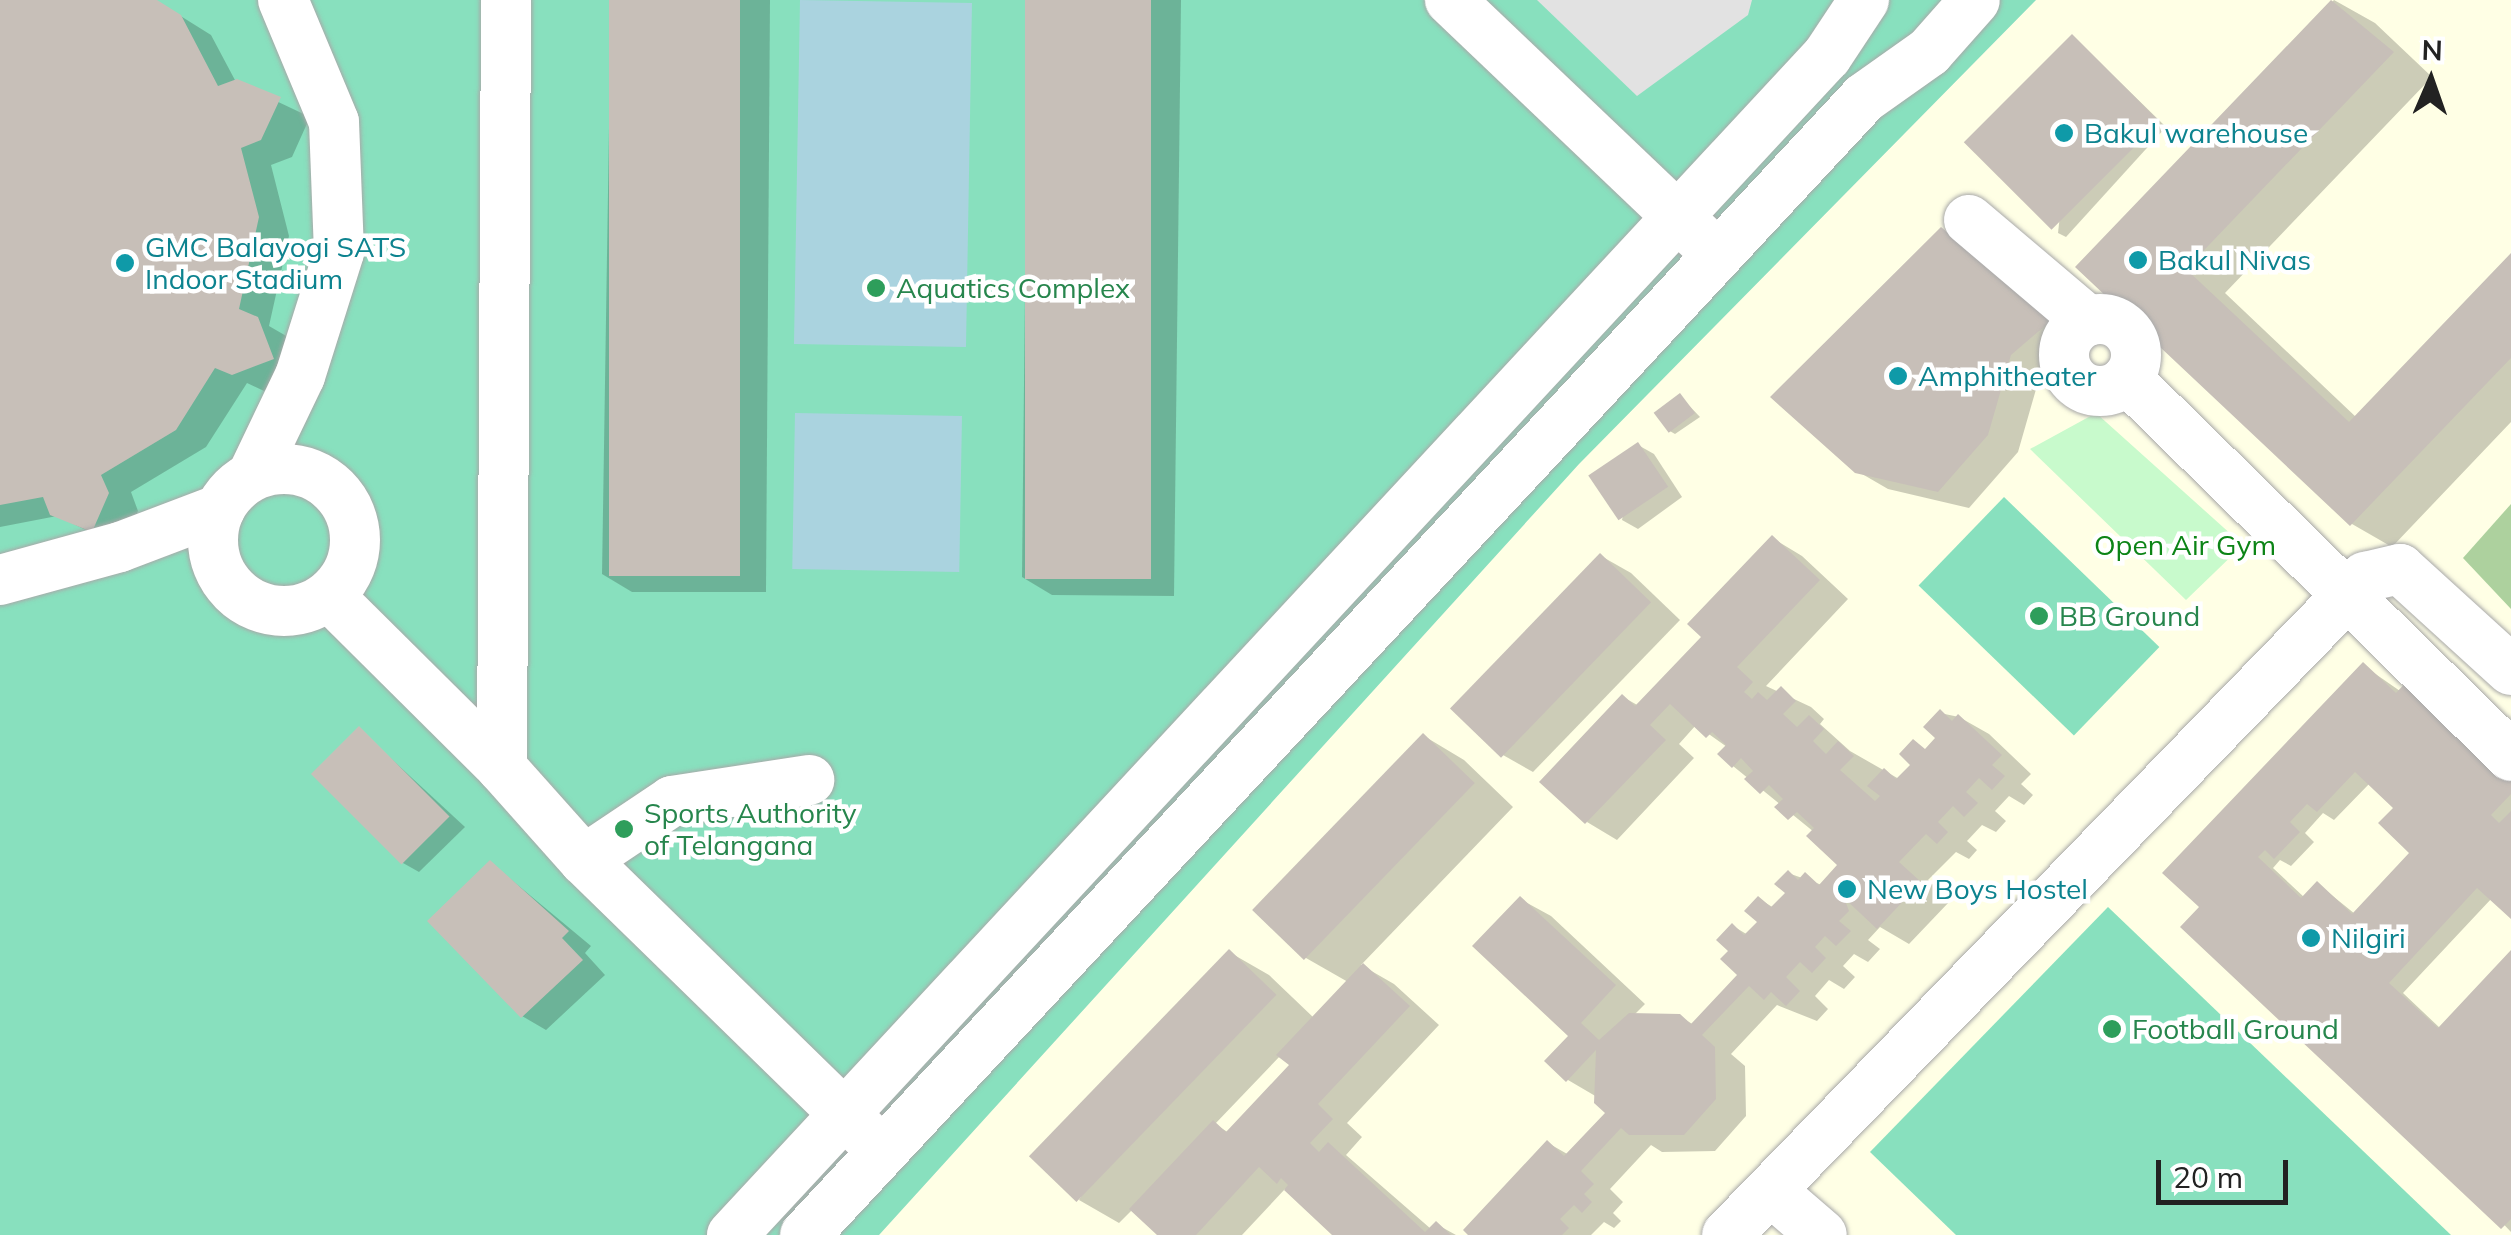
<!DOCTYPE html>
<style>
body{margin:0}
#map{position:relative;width:2511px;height:1235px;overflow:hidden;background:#f2efe9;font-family:Mulish,sans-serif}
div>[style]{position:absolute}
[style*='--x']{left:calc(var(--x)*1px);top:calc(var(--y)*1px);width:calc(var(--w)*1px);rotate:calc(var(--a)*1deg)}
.education>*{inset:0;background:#ffffe5}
.forest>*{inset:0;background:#add19e}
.park>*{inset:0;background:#c8facc}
.pitch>*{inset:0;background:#88e0be;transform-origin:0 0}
.parking>*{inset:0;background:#e2e2e2}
.water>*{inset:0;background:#aad3df;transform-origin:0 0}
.shadow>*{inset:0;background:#0003}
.building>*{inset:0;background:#c7bfb8;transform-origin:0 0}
.roads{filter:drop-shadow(0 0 2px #a9a9a9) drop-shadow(0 0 2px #a9a9a9)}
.minor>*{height:50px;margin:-25px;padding:0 25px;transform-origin:25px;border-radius:25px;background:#fff}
.minor>.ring{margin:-25px;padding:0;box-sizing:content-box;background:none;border:50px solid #fff;border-radius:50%}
.dots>*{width:28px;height:28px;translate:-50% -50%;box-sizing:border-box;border:5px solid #fff;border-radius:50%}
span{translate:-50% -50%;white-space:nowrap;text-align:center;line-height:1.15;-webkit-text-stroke:9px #fff;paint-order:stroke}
.culture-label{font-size:28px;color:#0d838f}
.left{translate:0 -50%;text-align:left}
.leisure-label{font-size:28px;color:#27864d}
.park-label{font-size:28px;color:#0c8416}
.north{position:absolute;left:2381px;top:30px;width:100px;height:100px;-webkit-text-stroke:8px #fff;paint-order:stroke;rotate:2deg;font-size:28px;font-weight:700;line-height:40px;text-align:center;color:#222}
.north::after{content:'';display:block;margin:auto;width:35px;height:45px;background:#222;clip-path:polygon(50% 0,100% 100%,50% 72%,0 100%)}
.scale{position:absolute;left:2156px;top:1160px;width:132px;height:45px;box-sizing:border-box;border:5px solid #222;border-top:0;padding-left:12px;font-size:30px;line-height:35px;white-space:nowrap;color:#222;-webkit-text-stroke:8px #fff;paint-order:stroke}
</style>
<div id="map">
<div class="education">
<div style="clip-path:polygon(2036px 0,2511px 0,2511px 1235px,879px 1235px,1579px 464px)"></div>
</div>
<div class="forest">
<div style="clip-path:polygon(2511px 504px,2511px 609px,2463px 558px)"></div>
</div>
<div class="park">
<div style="clip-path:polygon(2096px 413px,2243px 545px,2186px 600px,2030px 449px)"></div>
</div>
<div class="pitch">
<div style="clip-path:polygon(0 0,2036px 0,1579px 464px,879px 1235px,0 1235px)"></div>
<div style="left:2004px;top:497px;width:216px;height:123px;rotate:44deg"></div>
<div style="clip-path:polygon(2108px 907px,2451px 1235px,1956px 1235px,1870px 1152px)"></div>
</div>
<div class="parking">
<div style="clip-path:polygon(1537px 0,1752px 0,1748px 15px,1637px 96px)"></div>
</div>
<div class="water">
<div style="left:800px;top:0;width:172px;height:344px;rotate:1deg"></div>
<div style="left:795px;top:413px;width:167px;height:156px;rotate:1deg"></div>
</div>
<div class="shadow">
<div style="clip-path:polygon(0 0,155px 0,211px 35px,236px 82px,310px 117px,292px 157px,271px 165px,289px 236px,269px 326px,288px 337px,303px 376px,264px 391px,247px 383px,206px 447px,131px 492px,138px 511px,123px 548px,57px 516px,0 527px)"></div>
<div style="clip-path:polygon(611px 0,770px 0,766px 592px,632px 592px,602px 574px)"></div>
<div style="clip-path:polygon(1028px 0,1181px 0,1174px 596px,1052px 595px,1022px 577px)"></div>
<div style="clip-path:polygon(2334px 0,2375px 23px,2432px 77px,2225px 293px,2357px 418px,2511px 257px,2511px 422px,2392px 547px,2352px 524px,2079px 267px)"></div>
<div style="clip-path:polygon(2079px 42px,2166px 127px,2066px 237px,2058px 233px)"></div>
<div style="clip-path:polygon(1941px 230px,2080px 338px,2041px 372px,2018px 452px,1969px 508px,1888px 489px,1857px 471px)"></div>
<div style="clip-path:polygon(1680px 396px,1700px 417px,1675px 434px,1668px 430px)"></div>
<div style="clip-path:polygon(1638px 445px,1654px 454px,1682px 497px,1638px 529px,1622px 520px)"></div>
<div style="clip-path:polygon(1772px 538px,1802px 556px,1848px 599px,1766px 686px,1811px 707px,1824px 719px,1820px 724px,1850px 751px,1899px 779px,1939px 738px,1940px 713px,1959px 717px,1989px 734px,2031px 774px,2021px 784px,2033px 795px,2024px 805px,2009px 796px,1995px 811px,2006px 821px,1996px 832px,1982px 825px,1967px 841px,1977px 850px,1969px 859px,1956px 852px,1928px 880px,1950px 901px,1909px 944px,1880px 927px,1868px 940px,1880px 949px,1868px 962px,1854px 954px,1843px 966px,1855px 977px,1844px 989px,1829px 980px,1815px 996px,1828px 1009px,1817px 1021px,1777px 1005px,1731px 1054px,1745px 1066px,1746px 1116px,1715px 1151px,1662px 1152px,1651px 1145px,1610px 1189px,1623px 1202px,1613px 1213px,1621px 1221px,1614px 1228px,1604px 1222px,1591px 1235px,1472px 1235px,1548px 1143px,1569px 1155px,1608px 1112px,1597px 1097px,1568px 1080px,1571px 1035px,1520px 899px,1551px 916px,1645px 1004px,1634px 1015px,1679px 1016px,1694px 1025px,1741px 975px,1731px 951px,1733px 926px,1748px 935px,1760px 922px,1759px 899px,1774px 908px,1788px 893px,1788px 873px,1822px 885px,1841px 865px,1814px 832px,1733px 766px,1727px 747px,1696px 725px,1679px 744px,1694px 758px,1617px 840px,1587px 822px,1623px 697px,1639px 706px,1705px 637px)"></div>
<div style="clip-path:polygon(1601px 556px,1631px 573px,1680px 620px,1533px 772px,1503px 755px)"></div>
<div style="clip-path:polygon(evenodd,2364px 666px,2511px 768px,2511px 915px,2492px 898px,2403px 993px,2441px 1029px,2511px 953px,2511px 1232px,2202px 907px,2364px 666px,2370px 783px,2396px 808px,2413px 853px,2355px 914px,2318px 884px,2305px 898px,2273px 868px,2280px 860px,2291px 866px,2314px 842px,2305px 833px,2323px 813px,2334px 820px,2370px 783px)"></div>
<div style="clip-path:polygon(359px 729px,465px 827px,419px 872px,403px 863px)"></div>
<div style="clip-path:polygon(evenodd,1424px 736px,1464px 760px,1513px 807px,1361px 965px,1394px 984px,1439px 1025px,1347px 1123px,1362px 1137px,1346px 1155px,1431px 1229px,1436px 1224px,1456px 1235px,1340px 1235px,1285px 1189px,1242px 1235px,1161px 1235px,1133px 1209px,1119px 1223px,1079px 1200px,1229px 952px,1269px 975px,1314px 1018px,1348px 982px,1306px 958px,1256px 910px,1424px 736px,1281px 1055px,1292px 1065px,1229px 1133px,1215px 1124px,1281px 1055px)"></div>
<div style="clip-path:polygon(491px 863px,591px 946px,585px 953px,605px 975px,546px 1030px,522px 1016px)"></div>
</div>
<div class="building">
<div style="clip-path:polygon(0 0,157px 0,181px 15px,218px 86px,237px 79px,281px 97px,261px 140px,241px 148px,259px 217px,239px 309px,258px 317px,274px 359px,232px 375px,215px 368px,176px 430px,101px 475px,109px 493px,92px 532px,50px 515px,43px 497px,0 505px)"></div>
<div style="left:609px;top:0;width:131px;height:576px"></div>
<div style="left:1025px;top:0;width:126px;height:579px"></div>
<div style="clip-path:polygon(2331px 0,2394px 52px,2186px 269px,2349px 422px,2511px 253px,2511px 358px,2350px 526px,2075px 267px)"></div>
<div style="left:2072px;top:34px;width:124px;height:153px;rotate:45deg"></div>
<div style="clip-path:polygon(1941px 227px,2052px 320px,2011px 355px,1988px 435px,1938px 492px,1855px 473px,1770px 397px)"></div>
<div style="left:1680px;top:393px;width:25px;height:33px;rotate:53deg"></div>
<div style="left:1638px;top:442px;width:54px;height:60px;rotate:56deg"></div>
<div style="clip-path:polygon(1772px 535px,1820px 580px,1737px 667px,1753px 682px,1744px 692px,1752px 699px,1758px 692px,1767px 700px,1781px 686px,1796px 701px,1783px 714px,1797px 727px,1809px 715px,1824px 729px,1813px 741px,1826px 754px,1838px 741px,1854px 756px,1840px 770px,1875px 801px,1880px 796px,1867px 786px,1884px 768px,1896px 779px,1910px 765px,1899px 754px,1913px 739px,1925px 749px,1935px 738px,1923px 727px,1940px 709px,1952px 721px,1958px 714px,2002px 755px,1992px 765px,2005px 776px,1992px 790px,1979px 778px,1966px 792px,1978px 803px,1964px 817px,1953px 806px,1938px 822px,1948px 832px,1937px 844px,1926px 834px,1899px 862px,1921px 882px,1877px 929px,1844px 898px,1849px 911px,1839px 921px,1851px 931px,1836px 946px,1825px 936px,1815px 947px,1826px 958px,1812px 973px,1800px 962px,1786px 977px,1800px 991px,1786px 1006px,1771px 992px,1764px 1000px,1749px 986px,1702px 1035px,1715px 1047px,1716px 1099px,1684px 1135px,1629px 1135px,1621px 1128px,1581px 1171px,1594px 1184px,1584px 1194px,1592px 1202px,1582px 1213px,1574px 1205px,1560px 1219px,1569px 1228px,1562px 1235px,1468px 1235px,1463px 1230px,1547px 1140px,1564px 1156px,1605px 1113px,1594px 1103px,1596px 1050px,1566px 1082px,1544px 1061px,1568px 1036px,1472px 946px,1520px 896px,1616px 985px,1581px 1023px,1599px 1040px,1629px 1013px,1680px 1014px,1691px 1024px,1737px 975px,1720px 959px,1728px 951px,1716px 940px,1732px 923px,1744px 935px,1757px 922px,1744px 911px,1758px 896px,1771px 907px,1785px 893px,1774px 884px,1788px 870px,1798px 880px,1805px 872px,1819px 885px,1837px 865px,1806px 836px,1814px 828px,1797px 812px,1788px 820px,1774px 807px,1783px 799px,1769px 785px,1760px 794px,1744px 779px,1753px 771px,1741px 758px,1732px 768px,1717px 754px,1726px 745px,1712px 732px,1706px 738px,1670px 704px,1650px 725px,1666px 740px,1585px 824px,1539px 782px,1622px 694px,1635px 706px,1701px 637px,1687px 624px)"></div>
<div style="left:1600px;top:553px;width:71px;height:216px;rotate:44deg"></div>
<div style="clip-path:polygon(evenodd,2363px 662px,2396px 693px,2411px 677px,2511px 771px,2511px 794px,2491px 815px,2499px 823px,2511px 811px,2511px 919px,2477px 888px,2389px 983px,2438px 1028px,2511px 950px,2511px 1219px,2501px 1229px,2180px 927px,2199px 907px,2162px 873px,2363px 662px,2355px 772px,2393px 808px,2378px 823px,2409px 853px,2352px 914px,2317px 881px,2301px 898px,2258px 857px,2265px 850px,2274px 859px,2300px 832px,2290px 822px,2307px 804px,2317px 812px,2355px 772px)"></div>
<div style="left:359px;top:726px;width:128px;height:68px;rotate:45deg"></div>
<div style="left:1423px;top:733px;width:72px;height:246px;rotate:44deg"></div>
<div style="clip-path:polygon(490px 860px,569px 931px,562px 938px,583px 960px,521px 1018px,427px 921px)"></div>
<div style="left:1229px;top:949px;width:66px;height:288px;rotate:44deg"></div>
<div style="clip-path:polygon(1363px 963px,1410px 1006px,1318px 1104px,1333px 1119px,1310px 1143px,1319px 1152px,1328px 1142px,1425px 1232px,1436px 1221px,1451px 1235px,1332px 1235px,1284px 1190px,1288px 1185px,1281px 1178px,1277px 1184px,1259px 1167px,1196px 1235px,1157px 1235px,1129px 1209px,1213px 1120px,1226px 1132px,1289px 1065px,1276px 1055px)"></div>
</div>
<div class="roads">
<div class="minor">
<div style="--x:506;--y:0;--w:768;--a:90.3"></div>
<div style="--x:502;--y:768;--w:123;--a:48.3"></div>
<div style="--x:584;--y:860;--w:398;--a:44.3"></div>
<div style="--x:1450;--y:0;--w:345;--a:43.6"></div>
<div style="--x:1969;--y:220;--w:156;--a:40.3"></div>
<div class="ring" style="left:2064px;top:319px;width:22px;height:22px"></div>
<div style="--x:2127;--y:379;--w:538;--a:44.47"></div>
<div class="ring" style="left:213px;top:469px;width:92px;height:92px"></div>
<div style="--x:252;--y:476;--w:111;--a:-64.4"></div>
<div style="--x:300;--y:376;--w:130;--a:-72.5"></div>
<div style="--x:339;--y:252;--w:130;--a:-92.2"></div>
<div style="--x:334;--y:122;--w:132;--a:-112.7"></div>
<div style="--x:0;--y:580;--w:124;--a:-15.4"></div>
<div style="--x:120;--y:547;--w:107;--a:-20.8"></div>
<div style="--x:329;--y:596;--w:244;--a:44.8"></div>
<div style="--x:584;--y:860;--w:106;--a:-33.8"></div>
<div style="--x:672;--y:801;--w:139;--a:-8.7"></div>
<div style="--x:1771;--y:1191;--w:67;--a:40.8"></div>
<div style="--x:732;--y:1235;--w:1609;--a:-47.12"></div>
<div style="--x:1827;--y:56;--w:67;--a:-56.5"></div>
<div style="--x:805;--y:1235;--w:1554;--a:-47.03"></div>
<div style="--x:1864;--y:98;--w:80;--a:-35.3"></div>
<div style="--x:1929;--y:52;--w:69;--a:-48.5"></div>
<div style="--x:1727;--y:1235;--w:917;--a:-45.88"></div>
<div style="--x:2365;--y:577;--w:36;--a:-13"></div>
<div style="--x:2400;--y:569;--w:150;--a:42.3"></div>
</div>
</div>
<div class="dots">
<div style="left:2064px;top:133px;background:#0f9aa8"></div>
<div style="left:2138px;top:260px;background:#0f9aa8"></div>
<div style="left:125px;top:263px;background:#0f9aa8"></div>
<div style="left:876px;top:288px;background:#2e9e5b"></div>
<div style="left:1898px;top:376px;background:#0f9aa8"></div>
<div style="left:2039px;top:616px;background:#2e9e5b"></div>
<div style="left:624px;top:829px;background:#2e9e5b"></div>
<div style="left:1847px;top:889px;background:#0f9aa8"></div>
<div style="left:2311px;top:938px;background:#0f9aa8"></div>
<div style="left:2112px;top:1029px;background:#2e9e5b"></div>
</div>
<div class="culture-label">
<span class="left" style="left:2084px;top:133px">Bakul warehouse</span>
<span class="left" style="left:145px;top:263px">GMC Balayogi SATS<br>Indoor Stadium</span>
<span class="left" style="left:2158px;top:260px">Bakul Nivas</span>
<span class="left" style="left:1918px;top:376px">Amphitheater</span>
<span class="left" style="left:1867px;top:889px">New Boys Hostel</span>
<span class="left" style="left:2331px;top:938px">Nilgiri</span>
</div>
<div class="leisure-label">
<span class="left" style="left:896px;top:288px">Aquatics Complex</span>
<span class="left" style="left:2059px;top:616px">BB Ground</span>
<span class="left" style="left:644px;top:829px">Sports Authority<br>of Telangana</span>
<span class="left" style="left:2132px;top:1029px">Football Ground</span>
</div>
<div class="park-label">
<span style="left:2185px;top:545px">Open Air Gym</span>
</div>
<div class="north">N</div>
<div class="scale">20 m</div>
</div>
